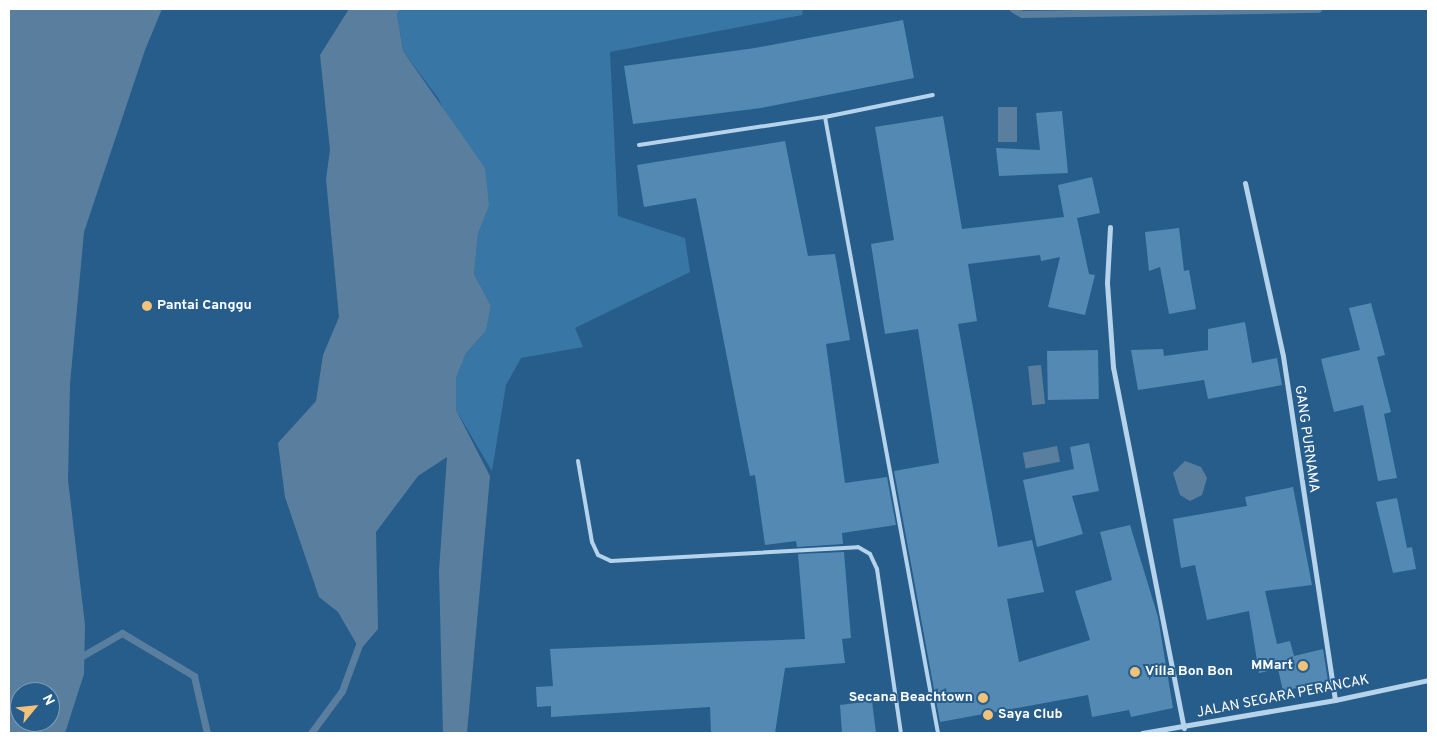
<!DOCTYPE html>
<style>
body{margin:0}
#map{position:relative;width:1437px;height:742px;overflow:hidden;background:#275d8b;font-family:Overpass,sans-serif}
div>[style]{position:absolute}
[style*='--x']{left:calc(var(--x)*1px);top:calc(var(--y)*1px);width:calc(var(--w)*1px);rotate:calc(var(--a)*1deg)}
.green>*{inset:0;background:#3876a5}
.water>*{inset:0;background:#5a7f9e;transform-origin:0 0}
.stream>*{height:7px;margin:-3.5px;padding:0 3.5px;transform-origin:3.5px;border-radius:3.5px;background:#5a7f9e}
.building>*{inset:0;background:#5389b3;transform-origin:0 0}
.service>*{height:4px;margin:-2px;padding:0 2px;transform-origin:2px;border-radius:2px;background:#b5d3ea}
.minor>*{height:5px;margin:-2.5px;padding:0 2.5px;transform-origin:2.5px;border-radius:2.5px;background:#b5d3ea}
.dots>*{width:14px;height:14px;translate:-50% -50%;box-sizing:border-box;border:2px solid #275d8b;border-radius:50%}
span{translate:-50% -50%;white-space:nowrap;text-align:center;line-height:1.15;-webkit-text-stroke:4px #275d8b;paint-order:stroke}
.poi-label{font-size:14px;color:#fff;font-weight:700}
.left{translate:0 -50%;text-align:left}
.right{translate:-100% -50%;text-align:right}
.street-label{font-size:14px;color:#fff}
.frame{position:absolute;inset:0;border:10px solid #fff;pointer-events:none}
.north{position:absolute;left:10px;top:682px;width:50px;height:50px;box-sizing:border-box;background:#275d8b;border:1px solid #7d9eb9;border-radius:50%;rotate:62deg;font-size:14px;font-weight:700;line-height:20px;text-align:center;color:#fff}
.north::after{content:'';display:block;margin:auto;width:18px;height:22px;background:#f2c27a;clip-path:polygon(50% 0,100% 100%,50% 72%,0 100%)}
</style>
<div id="map">
<div class="green">
<div style="clip-path:polygon(400px 9px,803px 9px,802px 15px,610px 52px,618px 216px,685px 238px,690px 272px,575px 328px,583px 347px,521px 358px,506px 385px,492px 471px,456px 410px,456px 378px,466px 353px,486px 331px,491px 306px,474px 274px,478px 234px,489px 206px,438px 98px,403px 51px,397px 14px)"></div>
</div>
<div class="water">
<div style="clip-path:polygon(evenodd,9px 9px,162px 9px,145px 50px,84px 232px,70px 384px,68px 480px,85px 625px,84px 674px,65px 733px,9px 733px,9px 9px,20px 692px,50px 692px,50px 722px,20px 722px,20px 692px)"></div>
<div style="clip-path:polygon(349px 9px,400px 9px,397px 14px,403px 51px,485px 168px,489px 206px,478px 234px,474px 274px,491px 306px,486px 331px,466px 353px,456px 378px,456px 410px,490px 476px,467px 733px,443px 733px,439px 571px,447px 457px,418px 476px,376px 532px,378px 629px,360px 650px,338px 612px,319px 597px,285px 497px,278px 443px,316px 401px,323px 355px,339px 317px,326px 179px,330px 150px,320px 55px)"></div>
<div style="left:998px;top:107px;width:19px;height:35px"></div>
<div style="left:1041px;top:365px;width:39px;height:13px;rotate:84deg"></div>
<div style="left:1057px;top:446px;width:16px;height:35px;rotate:79deg"></div>
<div style="clip-path:polygon(1185px 461px,1201px 467px,1207px 478px,1202px 495px,1190px 501px,1180px 495px,1173px 473px)"></div>
</div>
<div class="stream">
<div style="--x:1013;--y:9;--w:10;--a:29"></div>
<div style="--x:1022;--y:14;--w:296;--a:-1"></div>
<div style="--x:77;--y:659;--w:52;--a:-30"></div>
<div style="--x:122;--y:633;--w:84;--a:30.8"></div>
<div style="--x:194;--y:676;--w:58;--a:77.2"></div>
<div style="--x:311;--y:733;--w:52;--a:-53.6"></div>
<div style="--x:342;--y:691;--w:52;--a:-69.8"></div>
</div>
<div class="building">
<div style="clip-path:polygon(903px 20px,914px 78px,761px 108px,633px 124px,624px 66px,755px 48px)"></div>
<div style="clip-path:polygon(1062px 111px,1068px 173px,999px 176px,996px 148px,1040px 150px,1036px 113px)"></div>
<div style="clip-path:polygon(943px 116px,962px 229px,1064px 217px,1058px 185px,1092px 177px,1100px 213px,1077px 218px,1089px 274px,1095px 275px,1085px 315px,1048px 307px,1060px 257px,1041px 261px,1040px 255px,968px 264px,977px 321px,958px 324px,998px 547px,1032px 540px,1044px 592px,1007px 599px,1019px 662px,1090px 640px,1075px 591px,1112px 580px,1100px 532px,1130px 525px,1158px 617px,1173px 708px,1131px 717px,1129px 710px,1092px 717px,1088px 695px,940px 722px,894px 471px,939px 463px,918px 329px,885px 334px,871px 244px,894px 240px,875px 127px)"></div>
<div style="clip-path:polygon(785px 141px,808px 256px,835px 254px,850px 340px,826px 344px,845px 483px,887px 477px,896px 525px,842px 533px,843px 544px,797px 547px,796px 541px,765px 545px,755px 475px,750px 476px,696px 198px,644px 207px,637px 165px)"></div>
<div style="clip-path:polygon(1179px 228px,1184px 271px,1189px 270px,1196px 309px,1169px 314px,1160px 267px,1149px 271px,1145px 232px)"></div>
<div style="clip-path:polygon(1371px 303px,1385px 355px,1377px 357px,1391px 412px,1384px 414px,1397px 478px,1378px 481px,1363px 405px,1334px 412px,1321px 359px,1360px 350px,1349px 308px)"></div>
<div style="clip-path:polygon(1245px 322px,1252px 363px,1277px 358px,1282px 385px,1208px 399px,1204px 380px,1138px 390px,1131px 350px,1163px 349px,1164px 356px,1208px 350px,1208px 329px)"></div>
<div style="left:1098px;top:350px;width:49px;height:51px;rotate:89deg"></div>
<div style="clip-path:polygon(1089px 443px,1099px 491px,1072px 496px,1083px 534px,1037px 547px,1023px 480px,1074px 469px,1070px 447px)"></div>
<div style="clip-path:polygon(1293px 487px,1312px 585px,1265px 591px,1277px 644px,1290px 641px,1294px 656px,1323px 649px,1328px 681px,1283px 691px,1278px 669px,1259px 673px,1249px 611px,1207px 620px,1195px 565px,1181px 568px,1173px 519px,1247px 506px,1245px 497px)"></div>
<div style="clip-path:polygon(1397px 498px,1407px 548px,1412px 547px,1416px 569px,1393px 573px,1376px 502px)"></div>
<div style="clip-path:polygon(844px 552px,851px 638px,842px 639px,845px 663px,785px 668px,775px 733px,711px 733px,710px 707px,551px 717px,551px 706px,537px 707px,536px 687px,553px 686px,550px 649px,805px 639px,798px 554px)"></div>
<div style="clip-path:polygon(872px 701px,876px 733px,842px 733px,840px 705px)"></div>
</div>
<div class="service">
<div style="--x:825;--y:117;--w:626;--a:79.61"></div>
<div style="--x:639;--y:145;--w:188;--a:-8.6"></div>
<div style="--x:825;--y:117;--w:110;--a:-11.5"></div>
<div style="--x:578;--y:461;--w:82;--a:80.2"></div>
<div style="--x:592;--y:542;--w:14;--a:65"></div>
<div style="--x:598;--y:555;--w:14;--a:25"></div>
<div style="--x:611;--y:561;--w:247;--a:-3.2"></div>
<div style="--x:858;--y:547;--w:14;--a:30"></div>
<div style="--x:870;--y:554;--w:17;--a:65"></div>
<div style="--x:877;--y:569;--w:166;--a:81.7"></div>
</div>
<div class="minor">
<div style="--x:1245;--y:183;--w:177;--a:77.6"></div>
<div style="--x:1283;--y:356;--w:348;--a:81.4"></div>
<div style="--x:1110;--y:227;--w:56;--a:93.1"></div>
<div style="--x:1107;--y:283;--w:84;--a:85.9"></div>
<div style="--x:1113;--y:367;--w:368;--a:78.9"></div>
<div style="--x:1142;--y:733;--w:196;--a:-9.7"></div>
<div style="--x:1335;--y:700;--w:95;--a:-12.1"></div>
</div>
<div class="dots">
<div style="left:147px;top:306px;background:#f2c27a"></div>
<div style="left:1303px;top:666px;background:#f2c27a"></div>
<div style="left:1135px;top:672px;background:#f2c27a"></div>
<div style="left:983px;top:698px;background:#f2c27a"></div>
<div style="left:988px;top:715px;background:#f2c27a"></div>
</div>
<div class="poi-label">
<span class="left" style="left:157px;top:306px">Pantai Canggu</span>
<span class="right" style="left:1293px;top:666px">MMart</span>
<span class="left" style="left:1145px;top:672px">Villa Bon Bon</span>
<span class="right" style="left:973px;top:698px">Secana Beachtown</span>
<span class="left" style="left:998px;top:715px">Saya Club</span>
</div>
<div class="street-label">
<span style="left:1306px;top:439px;rotate:82deg">GANG PURNAMA</span>
<span style="left:1283px;top:697px;rotate:-11deg">JALAN SEGARA PERANCAK</span>
</div>
<div class="frame"></div>
<div class="north">N</div>
</div>
